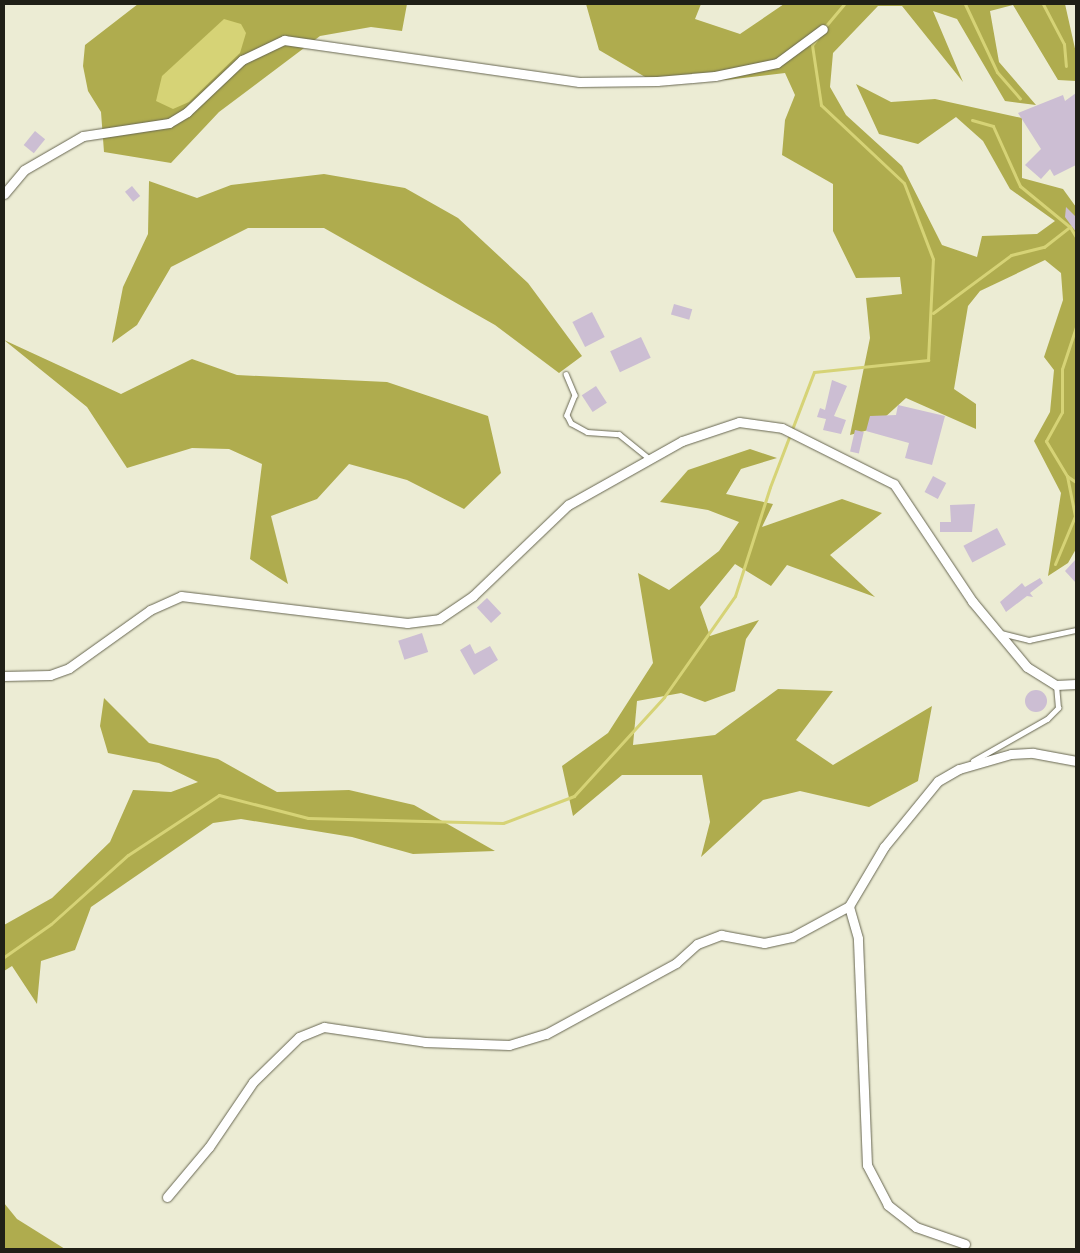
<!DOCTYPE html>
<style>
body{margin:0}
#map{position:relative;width:1080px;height:1253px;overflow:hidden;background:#ececd4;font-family:"Archivo Narrow",sans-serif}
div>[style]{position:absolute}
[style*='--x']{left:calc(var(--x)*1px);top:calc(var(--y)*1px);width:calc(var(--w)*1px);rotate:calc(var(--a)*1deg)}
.forest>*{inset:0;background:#afac4e}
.water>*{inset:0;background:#d6d376}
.stream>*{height:3px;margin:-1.5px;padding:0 1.5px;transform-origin:1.5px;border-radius:1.5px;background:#d6d376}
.building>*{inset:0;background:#ccbed3;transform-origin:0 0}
.round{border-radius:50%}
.roads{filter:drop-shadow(0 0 1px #686752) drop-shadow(0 0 1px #686752)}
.service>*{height:4.5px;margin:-2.25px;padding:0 2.25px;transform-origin:2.25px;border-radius:2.25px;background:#fff}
.minor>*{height:9px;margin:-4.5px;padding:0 4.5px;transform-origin:4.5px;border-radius:4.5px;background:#fff}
span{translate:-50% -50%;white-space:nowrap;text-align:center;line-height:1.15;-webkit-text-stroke:4px #f9fae1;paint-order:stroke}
.frame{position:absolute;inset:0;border:5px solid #202017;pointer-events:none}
</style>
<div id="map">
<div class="forest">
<div style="clip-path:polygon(138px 4px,407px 4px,402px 31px,371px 27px,320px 36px,219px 112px,171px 163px,104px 152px,101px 112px,88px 91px,83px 66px,85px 45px)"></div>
<div style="clip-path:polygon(586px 4px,701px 4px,695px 19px,740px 34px,784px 4px,1065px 4px,1076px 53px,1076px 81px,1058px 80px,1013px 5px,990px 11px,999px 62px,1036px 105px,1005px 101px,957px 19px,933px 11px,963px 82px,902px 6px,878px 6px,833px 53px,830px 87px,846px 115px,902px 166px,942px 245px,977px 257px,982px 236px,1037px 234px,1055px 221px,1010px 189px,983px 141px,956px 117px,918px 144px,879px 134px,856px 84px,891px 102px,935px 99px,1022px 118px,1022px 178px,1063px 189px,1076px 207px,1076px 549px,1068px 563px,1048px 576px,1061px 493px,1034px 441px,1050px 412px,1054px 370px,1044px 357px,1063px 300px,1061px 273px,1045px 260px,980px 291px,968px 306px,954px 389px,976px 404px,976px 429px,906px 398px,872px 429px,850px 435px,870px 338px,866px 298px,902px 294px,900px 277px,856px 278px,833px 231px,833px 184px,782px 155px,785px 120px,795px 95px,785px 73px,726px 80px,652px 81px,599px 50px)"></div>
<div style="clip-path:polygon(324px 174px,405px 188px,458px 218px,528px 283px,582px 356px,559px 373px,495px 325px,324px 228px,248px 228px,171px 267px,137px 325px,112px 343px,123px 287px,148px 234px,149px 181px,197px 198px,231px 185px)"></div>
<div style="clip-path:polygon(4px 340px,121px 394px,192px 359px,237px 375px,387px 382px,488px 416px,501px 473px,464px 509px,407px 480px,349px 464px,317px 499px,271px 516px,288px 584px,250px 559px,262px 464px,229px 449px,192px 448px,127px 468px,87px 407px)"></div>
<div style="clip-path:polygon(750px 449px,777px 458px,741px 469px,726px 494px,773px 504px,762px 527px,842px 499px,882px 513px,830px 555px,875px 597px,787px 565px,771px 586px,735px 564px,700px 607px,710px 636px,759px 620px,746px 639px,735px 691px,705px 702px,681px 693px,637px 701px,633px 745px,715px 735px,778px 689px,833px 691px,796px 740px,833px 765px,932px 706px,918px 781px,869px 807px,800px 791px,763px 800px,701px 857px,710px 822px,702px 775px,622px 775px,573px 816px,562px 766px,608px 733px,653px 663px,638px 573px,669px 590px,719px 551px,739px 522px,708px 510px,660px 502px,688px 470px)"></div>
<div style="clip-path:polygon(104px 698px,149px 743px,218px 759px,277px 792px,349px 790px,414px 805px,495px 851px,413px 854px,352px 837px,241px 819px,213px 823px,91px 907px,75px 950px,41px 961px,37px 1004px,12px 966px,4px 971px,4px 925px,52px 898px,110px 842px,133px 790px,171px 792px,198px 782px,159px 763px,108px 753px,100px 726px)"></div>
<div style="clip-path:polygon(4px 1203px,17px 1219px,65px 1249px,4px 1249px)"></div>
</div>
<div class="water">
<div style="clip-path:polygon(224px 19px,241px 24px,246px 33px,240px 53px,189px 102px,173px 109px,156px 101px,162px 76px)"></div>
</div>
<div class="stream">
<div style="--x:965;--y:4;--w:75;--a:64.8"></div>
<div style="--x:997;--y:72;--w:35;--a:49"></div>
<div style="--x:1043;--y:4;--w:45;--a:62.3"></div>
<div style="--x:1064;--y:44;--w:22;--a:85"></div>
<div style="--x:824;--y:28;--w:31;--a:-50"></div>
<div style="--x:972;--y:120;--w:22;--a:16"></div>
<div style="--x:993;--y:126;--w:66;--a:65.8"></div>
<div style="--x:1020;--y:186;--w:65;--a:39.4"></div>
<div style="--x:933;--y:313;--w:97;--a:-36.6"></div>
<div style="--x:1011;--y:255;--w:34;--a:-14"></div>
<div style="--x:1044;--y:247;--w:33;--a:-38"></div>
<div style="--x:1070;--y:227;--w:12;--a:59"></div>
<div style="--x:1067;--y:476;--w:11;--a:34"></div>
<div style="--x:1055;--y:564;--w:52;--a:-67.4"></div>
<div style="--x:1075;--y:516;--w:41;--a:-101.3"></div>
<div style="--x:1067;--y:476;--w:41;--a:-121"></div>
<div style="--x:1046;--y:441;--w:33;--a:-61"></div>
<div style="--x:1062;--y:412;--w:43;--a:-90"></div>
<div style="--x:1062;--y:369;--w:44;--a:-71.6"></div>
<div style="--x:4;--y:957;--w:57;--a:-35.1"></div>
<div style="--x:51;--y:924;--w:103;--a:-41.9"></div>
<div style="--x:128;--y:855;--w:109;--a:-33.4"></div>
<div style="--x:219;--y:795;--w:92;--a:14.5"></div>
<div style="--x:308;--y:818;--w:195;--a:1.5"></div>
<div style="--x:503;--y:823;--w:76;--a:-20.8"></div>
<div style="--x:574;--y:796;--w:134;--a:-47.7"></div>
<div style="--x:664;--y:697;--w:123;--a:-54.9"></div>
<div style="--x:735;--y:596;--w:114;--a:-72.2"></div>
<div style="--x:770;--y:487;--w:123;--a:-69.1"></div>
<div style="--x:814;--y:372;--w:115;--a:-6"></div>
<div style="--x:928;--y:360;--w:101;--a:-87.2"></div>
<div style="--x:933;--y:259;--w:81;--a:-110.9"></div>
<div style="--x:904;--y:183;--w:114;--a:-136.8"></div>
<div style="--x:821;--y:105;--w:61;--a:-98.5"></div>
<div style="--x:812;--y:45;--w:10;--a:-53"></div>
</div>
<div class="building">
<div style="clip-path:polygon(1076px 93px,1076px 165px,1054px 176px,1050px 169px,1041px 179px,1025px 165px,1041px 149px,1018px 113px,1063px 95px,1065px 101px)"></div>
<div style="left:35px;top:131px;width:13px;height:18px;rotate:39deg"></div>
<div style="left:132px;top:186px;width:13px;height:9px;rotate:51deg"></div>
<div style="clip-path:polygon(1066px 207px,1076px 217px,1076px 232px,1065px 217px)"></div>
<div style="left:674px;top:304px;width:19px;height:11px;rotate:16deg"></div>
<div style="left:592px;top:312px;width:28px;height:22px;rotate:63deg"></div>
<div style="left:641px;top:337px;width:23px;height:34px;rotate:65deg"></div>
<div style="clip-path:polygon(832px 380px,847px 386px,834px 416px,846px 420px,841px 434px,823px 430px,826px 419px,817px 417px,820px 408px,825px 410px)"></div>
<div style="left:596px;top:386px;width:20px;height:17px;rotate:57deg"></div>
<div style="clip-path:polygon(898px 405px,945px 416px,932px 465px,905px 458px,909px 443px,866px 431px,870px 416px,896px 415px)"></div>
<div style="left:855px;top:430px;width:9px;height:22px;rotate:13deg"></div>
<div style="left:933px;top:476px;width:15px;height:18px;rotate:28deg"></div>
<div style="clip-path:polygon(975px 504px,972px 532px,940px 532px,940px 522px,951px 522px,950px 505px)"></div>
<div style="left:997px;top:528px;width:19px;height:38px;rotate:62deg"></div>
<div style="clip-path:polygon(1076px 559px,1076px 583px,1065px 571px)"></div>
<div style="clip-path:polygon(1040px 578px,1043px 583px,1030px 593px,1033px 597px,1027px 596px,1006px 612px,1000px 602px,1022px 583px,1025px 587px)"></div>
<div style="left:487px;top:598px;width:21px;height:14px;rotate:47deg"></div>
<div style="left:422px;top:633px;width:20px;height:25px;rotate:72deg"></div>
<div style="clip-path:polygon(470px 644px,475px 654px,490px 646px,498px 660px,474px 675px,460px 650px)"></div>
<div class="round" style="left:1025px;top:690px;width:22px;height:22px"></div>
</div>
<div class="roads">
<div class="service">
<div style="--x:566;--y:374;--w:23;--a:67"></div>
<div style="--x:575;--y:395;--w:22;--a:112"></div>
<div style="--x:567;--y:415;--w:9;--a:63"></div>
<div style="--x:571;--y:423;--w:18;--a:29"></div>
<div style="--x:587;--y:432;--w:32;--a:4"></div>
<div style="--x:619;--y:434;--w:38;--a:39"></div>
<div style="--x:1001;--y:633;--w:29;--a:14"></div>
<div style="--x:1029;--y:640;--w:48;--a:-12"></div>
<div style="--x:973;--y:761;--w:85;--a:-29.6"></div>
<div style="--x:1047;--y:719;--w:16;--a:-45"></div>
<div style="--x:1058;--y:708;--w:23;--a:-95"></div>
</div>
<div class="minor">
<div style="--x:4;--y:194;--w:31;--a:-50"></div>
<div style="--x:24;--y:170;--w:68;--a:-30"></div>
<div style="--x:83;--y:136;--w:87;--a:-8.6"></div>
<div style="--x:169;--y:123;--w:21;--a:-31"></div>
<div style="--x:187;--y:112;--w:76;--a:-43.4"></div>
<div style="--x:242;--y:60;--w:47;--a:-25.5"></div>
<div style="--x:284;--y:40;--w:298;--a:8.1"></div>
<div style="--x:579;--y:82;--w:78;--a:-0.7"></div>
<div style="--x:657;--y:81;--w:58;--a:-4.9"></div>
<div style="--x:715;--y:76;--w:63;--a:-11.8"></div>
<div style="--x:777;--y:63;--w:57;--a:-36.5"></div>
<div style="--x:4;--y:676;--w:46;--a:-1.2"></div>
<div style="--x:50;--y:675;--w:20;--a:-20"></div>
<div style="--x:69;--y:668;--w:100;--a:-35.6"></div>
<div style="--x:150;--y:610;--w:34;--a:-24"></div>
<div style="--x:181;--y:596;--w:228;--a:6.8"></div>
<div style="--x:407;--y:623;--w:32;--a:-7"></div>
<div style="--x:439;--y:619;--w:41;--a:-34.1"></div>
<div style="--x:473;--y:596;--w:132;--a:-43.8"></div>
<div style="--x:568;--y:505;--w:131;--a:-29.3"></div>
<div style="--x:682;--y:441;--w:60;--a:-18.4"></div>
<div style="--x:739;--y:422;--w:43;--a:7.9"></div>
<div style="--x:782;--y:428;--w:125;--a:26.6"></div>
<div style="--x:894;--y:484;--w:141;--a:56.3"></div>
<div style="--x:972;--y:601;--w:86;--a:50.2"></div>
<div style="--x:1027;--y:667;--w:34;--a:32"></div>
<div style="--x:1056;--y:685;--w:20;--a:-3"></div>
<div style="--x:167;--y:1197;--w:65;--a:-50"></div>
<div style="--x:209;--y:1147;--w:78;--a:-55.9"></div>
<div style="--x:253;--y:1082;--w:64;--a:-44.4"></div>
<div style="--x:299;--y:1037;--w:27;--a:-22"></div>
<div style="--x:324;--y:1027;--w:102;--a:8.4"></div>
<div style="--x:425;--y:1042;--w:84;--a:2"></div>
<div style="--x:509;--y:1045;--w:39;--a:-17"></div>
<div style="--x:546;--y:1034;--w:148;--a:-28.6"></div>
<div style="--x:676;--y:963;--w:28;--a:-42"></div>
<div style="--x:697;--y:944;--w:26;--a:-21"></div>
<div style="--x:721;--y:935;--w:44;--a:10.5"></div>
<div style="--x:764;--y:943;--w:29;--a:-12"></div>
<div style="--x:792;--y:937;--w:65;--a:-28.5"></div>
<div style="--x:965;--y:1244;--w:52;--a:-160.9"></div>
<div style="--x:916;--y:1227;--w:36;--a:-142"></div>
<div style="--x:888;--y:1205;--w:45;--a:-117.7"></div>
<div style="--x:867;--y:1165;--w:227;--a:-92.3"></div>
<div style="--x:858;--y:938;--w:33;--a:-106"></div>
<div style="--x:849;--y:906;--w:69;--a:-59.3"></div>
<div style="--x:884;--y:847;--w:85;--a:-50.7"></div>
<div style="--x:938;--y:781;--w:24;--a:-30"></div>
<div style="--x:959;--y:769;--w:54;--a:-16.1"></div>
<div style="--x:1011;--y:754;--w:22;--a:-3"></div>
<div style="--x:1033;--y:753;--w:44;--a:10.5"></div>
</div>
</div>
<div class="frame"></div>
</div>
